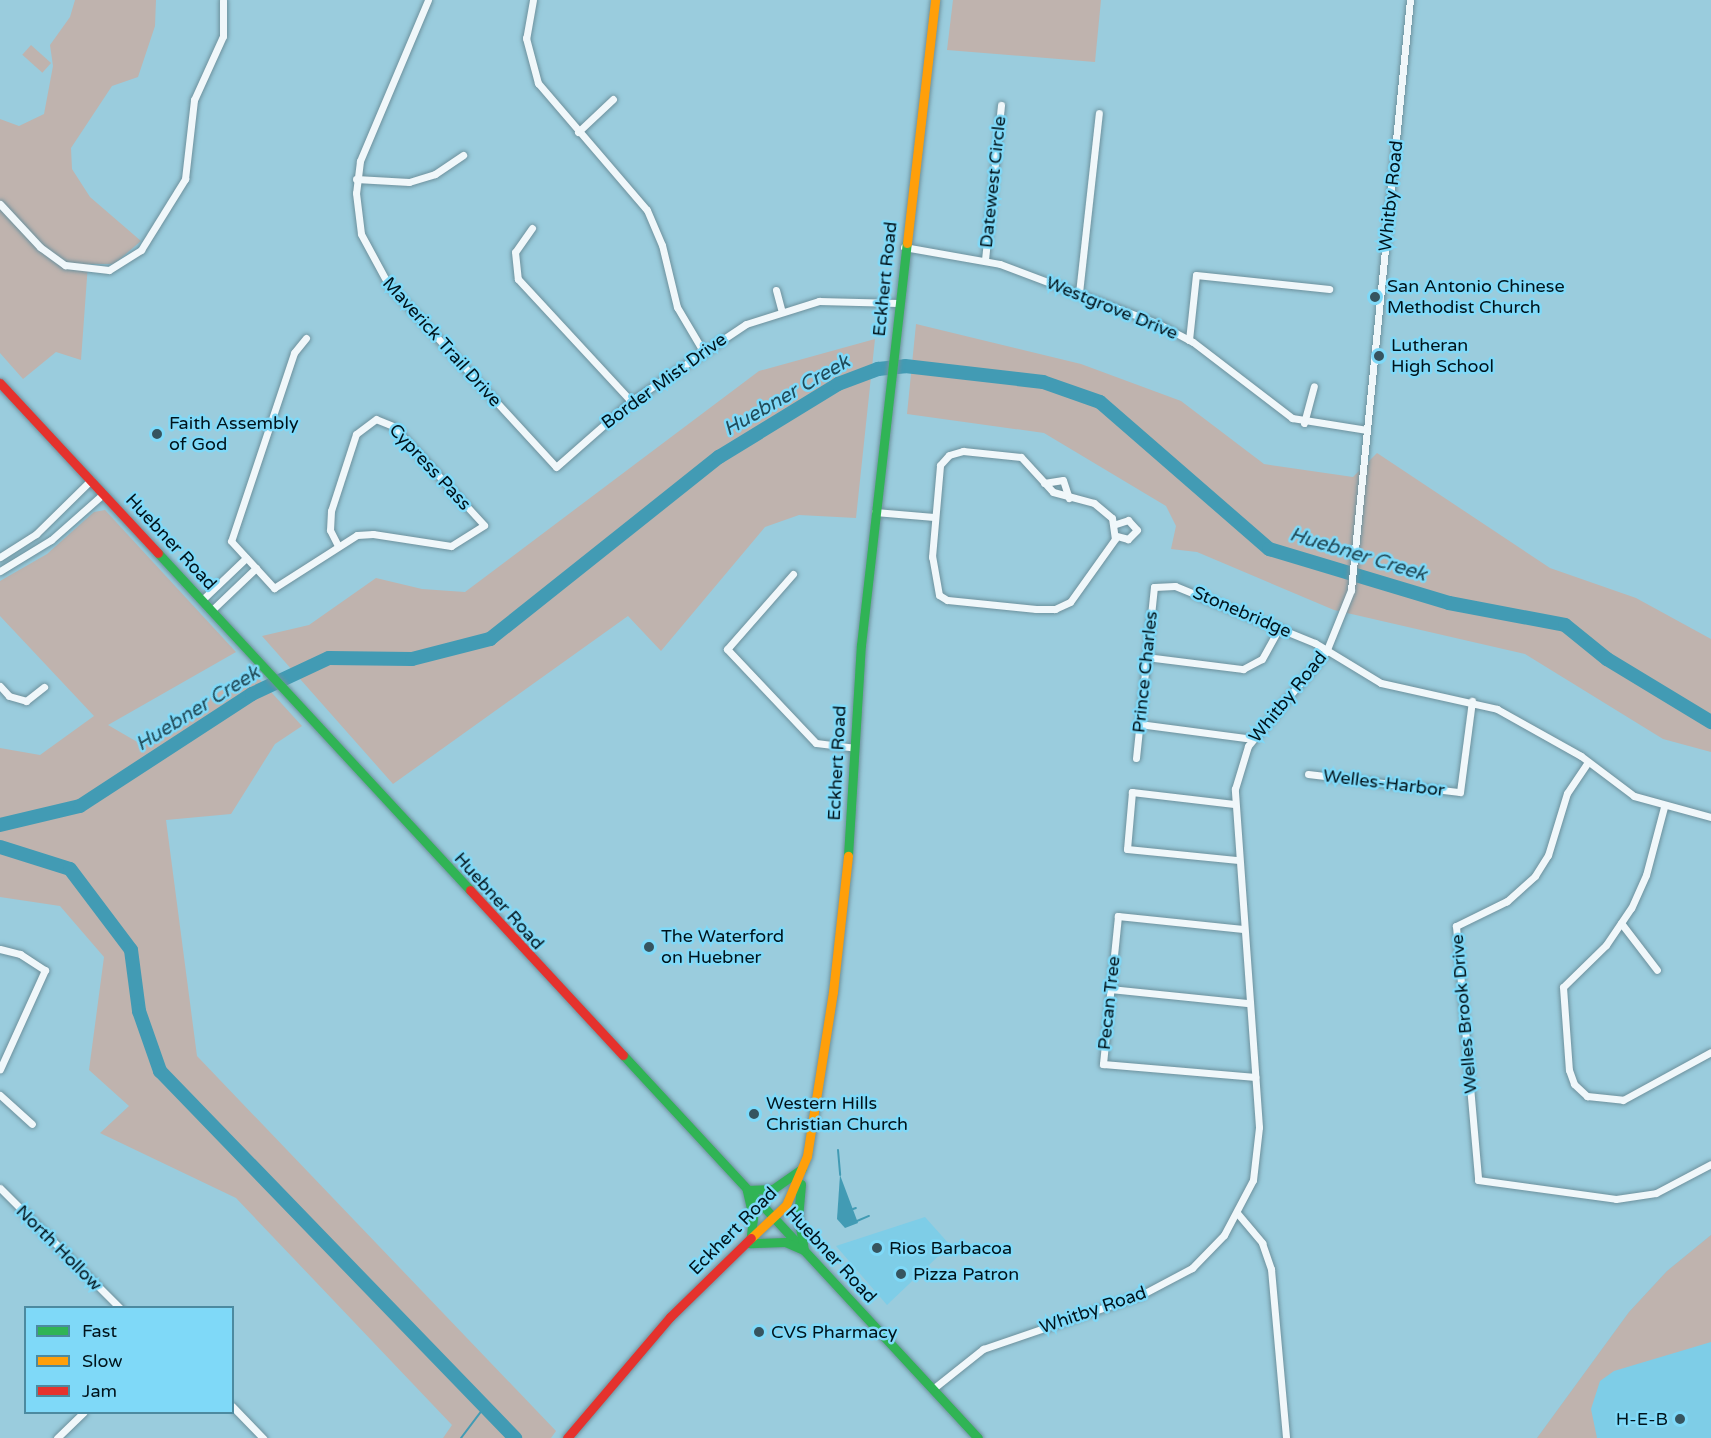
<!DOCTYPE html>
<style>
body{margin:0}
#map{position:relative;width:1711px;height:1438px;overflow:hidden;background:#9accdd;font-family:"Varela Round",sans-serif}
div>[style]{position:absolute}
[style*='--x']{left:calc(var(--x)*1px);top:calc(var(--y)*1px);width:calc(var(--w)*1px);rotate:calc(var(--a)*1deg)}
.built>*{inset:0;background:#7ecde7}
.green>*{inset:0;background:#bfb3ae;transform-origin:0 0}
.water>*{inset:0;background:#429bb4}
.stream>*{height:2px;margin:-1px;padding:0 1px;transform-origin:1px;border-radius:1px;background:#429bb4}
.river>*{height:14px;margin:-7px;padding:0 7px;transform-origin:7px;border-radius:7px;background:#429bb4}
.roads{filter:drop-shadow(0 0 2px #6d919d) drop-shadow(0 0 2px #6d919d)}
.street>*{height:7px;margin:-3.5px;padding:0 3.5px;transform-origin:3.5px;border-radius:3.5px;background:#f0f7fa}
.fast>*{height:9px;margin:-4.5px;padding:0 4.5px;transform-origin:4.5px;border-radius:4.5px;background:#30b455}
.slow>*{height:9px;margin:-4.5px;padding:0 4.5px;transform-origin:4.5px;border-radius:4.5px;background:#ff9f0a}
.jam>*{height:9px;margin:-4.5px;padding:0 4.5px;transform-origin:4.5px;border-radius:4.5px;background:#e5322d}
.dots>*{width:16px;height:16px;translate:-50% -50%;box-sizing:border-box;border:3px solid #7fd9f8;border-radius:50%}
span{translate:-50% -50%;white-space:nowrap;text-align:center;line-height:1.15;-webkit-text-stroke:5px #7fd9f8;paint-order:stroke}
.street-label{font-size:18px;color:#00131b}
.poi-label{font-size:18px;color:#00131b}
.left{translate:0 -50%;text-align:left}
.right{translate:-100% -50%;text-align:right}
.water-label{font-size:20px;color:#214b59;font-style:italic}
.legend{position:absolute;left:24px;top:1306px;width:210px;height:108px;box-sizing:border-box;background:#7fd9f8;border:2px solid #4c8aa0;margin:0;padding:8px 10px;list-style:none;font-size:18px;color:#00131b}
.legend li{display:flex;align-items:center;gap:12px;height:30px}
.legend b{width:30px;border:2px solid #4c8aa0}
</style>
<div id="map">
<div class="built">
<div style="clip-path:polygon(925px 1217px,950px 1245px,887px 1305px,836px 1246px)"></div>
<div style="clip-path:polygon(1711px 1235px,1711px 1438px,1537px 1438px,1629px 1312px,1667px 1271px)"></div>
</div>
<div class="green">
<div style="clip-path:polygon(75px 0,156px 0,155px 26px,138px 77px,112px 86px,71px 148px,72px 169px,90px 197px,141px 241px,114px 264px,88px 264px,81px 360px,56px 352px,23px 379px,0 353px,0 119px,19px 126px,44px 114px,53px 66px,50px 45px,70px 17px)"></div>
<div style="clip-path:polygon(953px 0,1101px 0,1095px 62px,947px 50px)"></div>
<div style="left:31px;top:45px;width:27px;height:13px;rotate:42deg"></div>
<div style="clip-path:polygon(916px 324px,1081px 364px,1181px 401px,1264px 464px,1353px 477px,1377px 453px,1550px 568px,1636px 598px,1711px 639px,1711px 752px,1663px 739px,1525px 654px,1334px 610px,1197px 552px,1171px 549px,1176px 526px,1166px 506px,1044px 433px,907px 414px)"></div>
<div style="clip-path:polygon(875px 339px,856px 518px,799px 515px,765px 527px,661px 651px,628px 616px,393px 784px,262px 636px,309px 625px,376px 578px,422px 589px,465px 592px,759px 371px)"></div>
<div style="clip-path:polygon(105px 510px,236px 652px,108px 725px,139px 743px,252px 671px,302px 726px,275px 744px,231px 814px,166px 820px,197px 1056px,556px 1431px,551px 1438px,443px 1438px,452px 1425px,236px 1198px,100px 1133px,129px 1106px,89px 1070px,104px 957px,60px 906px,0 897px,0 748px,40px 755px,94px 716px,0 616px,0 581px,47px 554px,94px 512px)"></div>
<div style="clip-path:polygon(1711px 1235px,1711px 1342px,1614px 1371px,1600px 1381px,1591px 1409px,1597px 1438px,1537px 1438px,1629px 1312px,1667px 1271px)"></div>
</div>
<div class="water">
<div style="clip-path:polygon(840px 1175px,858px 1223px,845px 1228px,837px 1219px)"></div>
</div>
<div class="stream">
<div style="--x:838;--y:1150;--w:25;--a:85"></div>
<div style="--x:853;--y:1209;--w:3;--a:-18"></div>
<div style="--x:857;--y:1221;--w:13;--a:-23"></div>
<div style="--x:461;--y:1438;--w:40;--a:-53"></div>
</div>
<div class="river">
<div style="--x:0;--y:825;--w:82;--a:-13.4"></div>
<div style="--x:80;--y:806;--w:205;--a:-33.1"></div>
<div style="--x:252;--y:694;--w:85;--a:-25.1"></div>
<div style="--x:329;--y:658;--w:83;--a:0.7"></div>
<div style="--x:412;--y:659;--w:81;--a:-14.4"></div>
<div style="--x:490;--y:639;--w:293;--a:-38.5"></div>
<div style="--x:719;--y:457;--w:140;--a:-31.5"></div>
<div style="--x:838;--y:384;--w:43;--a:-20.6"></div>
<div style="--x:878;--y:369;--w:27;--a:-6"></div>
<div style="--x:905;--y:366;--w:139;--a:6.6"></div>
<div style="--x:1043;--y:382;--w:60;--a:19.3"></div>
<div style="--x:1100;--y:402;--w:224;--a:41"></div>
<div style="--x:1269;--y:549;--w:188;--a:16.7"></div>
<div style="--x:1449;--y:603;--w:118;--a:10.7"></div>
<div style="--x:1565;--y:625;--w:54;--a:39"></div>
<div style="--x:1607;--y:659;--w:122;--a:31.2"></div>
<div style="--x:0;--y:847;--w:73;--a:17.4"></div>
<div style="--x:70;--y:869;--w:101;--a:53"></div>
<div style="--x:131;--y:950;--w:62;--a:82.5"></div>
<div style="--x:139;--y:1011;--w:64;--a:70.7"></div>
<div style="--x:160;--y:1071;--w:511;--a:45.95"></div>
</div>
<div class="roads">
<div class="street">
<div style="--x:428;--y:0;--w:175;--a:112.9"></div>
<div style="--x:360;--y:161;--w:32;--a:97"></div>
<div style="--x:356;--y:193;--w:41;--a:83"></div>
<div style="--x:361;--y:234;--w:57;--a:61.6"></div>
<div style="--x:388;--y:284;--w:248;--a:47.4"></div>
<div style="--x:556;--y:467;--w:100;--a:-41.3"></div>
<div style="--x:631;--y:401;--w:138;--a:-33.8"></div>
<div style="--x:746;--y:324;--w:77;--a:-17.5"></div>
<div style="--x:819;--y:301;--w:79;--a:1.5"></div>
<div style="--x:533;--y:0;--w:39;--a:100"></div>
<div style="--x:526;--y:38;--w:47;--a:75.1"></div>
<div style="--x:538;--y:83;--w:167;--a:49.4"></div>
<div style="--x:647;--y:210;--w:38;--a:67"></div>
<div style="--x:662;--y:245;--w:64;--a:76.4"></div>
<div style="--x:677;--y:307;--w:51;--a:59.4"></div>
<div style="--x:578;--y:132;--w:48;--a:-43.3"></div>
<div style="--x:356;--y:179;--w:53;--a:3.2"></div>
<div style="--x:409;--y:182;--w:27;--a:-17"></div>
<div style="--x:435;--y:174;--w:34;--a:-34"></div>
<div style="--x:0;--y:204;--w:59;--a:47.1"></div>
<div style="--x:40;--y:247;--w:31;--a:36"></div>
<div style="--x:65;--y:265;--w:44;--a:6.5"></div>
<div style="--x:109;--y:270;--w:38;--a:-32"></div>
<div style="--x:141;--y:250;--w:84;--a:-58.2"></div>
<div style="--x:185;--y:179;--w:80;--a:-83.5"></div>
<div style="--x:194;--y:100;--w:70;--a:-65.6"></div>
<div style="--x:223;--y:36;--w:36;--a:-90"></div>
<div style="--x:532;--y:228;--w:29;--a:125"></div>
<div style="--x:515;--y:252;--w:27;--a:84"></div>
<div style="--x:518;--y:279;--w:166;--a:47.2"></div>
<div style="--x:904;--y:247;--w:97;--a:10"></div>
<div style="--x:1000;--y:264;--w:170;--a:20.7"></div>
<div style="--x:1159;--y:324;--w:38;--a:28"></div>
<div style="--x:1193;--y:342;--w:125;--a:37.5"></div>
<div style="--x:1292;--y:418;--w:76;--a:9.1"></div>
<div style="--x:985;--y:260;--w:156;--a:-84.1"></div>
<div style="--x:776;--y:290;--w:20;--a:75"></div>
<div style="--x:1079;--y:293;--w:181;--a:-83.7"></div>
<div style="--x:306;--y:338;--w:19;--a:129"></div>
<div style="--x:294;--y:353;--w:198;--a:108.5"></div>
<div style="--x:231;--y:541;--w:64;--a:47.5"></div>
<div style="--x:274;--y:588;--w:98;--a:-32.6"></div>
<div style="--x:357;--y:535;--w:16;--a:-4"></div>
<div style="--x:373;--y:534;--w:79;--a:8.7"></div>
<div style="--x:451;--y:546;--w:39;--a:-32"></div>
<div style="--x:484;--y:525;--w:134;--a:-132.6"></div>
<div style="--x:393;--y:426;--w:18;--a:-158"></div>
<div style="--x:376;--y:419;--w:25;--a:143"></div>
<div style="--x:356;--y:434;--w:81;--a:108"></div>
<div style="--x:331;--y:511;--w:19;--a:93"></div>
<div style="--x:330;--y:530;--w:18;--a:63"></div>
<div style="--x:1189;--y:340;--w:65;--a:-83.9"></div>
<div style="--x:1196;--y:275;--w:134;--a:6"></div>
<div style="--x:1304;--y:423;--w:38;--a:-75"></div>
<div style="--x:963;--y:451;--w:58;--a:5.9"></div>
<div style="--x:1021;--y:457;--w:47;--a:47.6"></div>
<div style="--x:1053;--y:492;--w:42;--a:15"></div>
<div style="--x:1094;--y:503;--w:23;--a:40"></div>
<div style="--x:1112;--y:518;--w:21;--a:82"></div>
<div style="--x:1115;--y:539;--w:77;--a:125.5"></div>
<div style="--x:1070;--y:602;--w:17;--a:155"></div>
<div style="--x:1055;--y:609;--w:19;--a:180"></div>
<div style="--x:1036;--y:609;--w:89;--a:-174.2"></div>
<div style="--x:947;--y:600;--w:9;--a:-148"></div>
<div style="--x:939;--y:595;--w:39;--a:-100"></div>
<div style="--x:932;--y:557;--w:92;--a:-85"></div>
<div style="--x:940;--y:465;--w:13;--a:-48"></div>
<div style="--x:949;--y:455;--w:15;--a:-16"></div>
<div style="--x:1044;--y:483;--w:19;--a:-9"></div>
<div style="--x:1063;--y:480;--w:19;--a:72"></div>
<div style="--x:875;--y:512;--w:59;--a:4.8"></div>
<div style="--x:1116;--y:524;--w:13;--a:-18"></div>
<div style="--x:1128;--y:520;--w:13;--a:48"></div>
<div style="--x:1137;--y:530;--w:13;--a:135"></div>
<div style="--x:1128;--y:539;--w:11;--a:-165"></div>
<div style="--x:0;--y:557;--w:43;--a:-32.6"></div>
<div style="--x:36;--y:534;--w:77;--a:-44.5"></div>
<div style="--x:0;--y:571;--w:60;--a:-31.3"></div>
<div style="--x:51;--y:540;--w:69;--a:-41.5"></div>
<div style="--x:793;--y:574;--w:100;--a:131.3"></div>
<div style="--x:727;--y:649;--w:129;--a:46.6"></div>
<div style="--x:816;--y:743;--w:38;--a:7"></div>
<div style="--x:202;--y:600;--w:61;--a:-43.7"></div>
<div style="--x:212;--y:610;--w:61;--a:-43.7"></div>
<div style="--x:1146;--y:657;--w:98;--a:7.1"></div>
<div style="--x:1243;--y:669;--w:21;--a:-28"></div>
<div style="--x:1262;--y:659;--w:35;--a:-61"></div>
<div style="--x:0;--y:686;--w:13;--a:48"></div>
<div style="--x:9;--y:696;--w:18;--a:16"></div>
<div style="--x:26;--y:701;--w:23;--a:-38"></div>
<div style="--x:1139;--y:724;--w:115;--a:7.5"></div>
<div style="--x:1136;--y:758;--w:172;--a:-84"></div>
<div style="--x:1154;--y:587;--w:21;--a:-3"></div>
<div style="--x:1175;--y:586;--w:151;--a:22.2"></div>
<div style="--x:1315;--y:643;--w:77;--a:31.2"></div>
<div style="--x:1381;--y:683;--w:119;--a:12.6"></div>
<div style="--x:1497;--y:709;--w:96;--a:29.2"></div>
<div style="--x:1581;--y:756;--w:66;--a:37"></div>
<div style="--x:1634;--y:796;--w:80;--a:15.3"></div>
<div style="--x:1588;--y:762;--w:37;--a:124"></div>
<div style="--x:1567;--y:793;--w:65;--a:107"></div>
<div style="--x:1548;--y:855;--w:25;--a:122"></div>
<div style="--x:1535;--y:876;--w:38;--a:138"></div>
<div style="--x:1507;--y:901;--w:57;--a:153.9"></div>
<div style="--x:1456;--y:926;--w:255;--a:85"></div>
<div style="--x:1478;--y:1180;--w:139;--a:7.8"></div>
<div style="--x:1616;--y:1199;--w:40;--a:-8.5"></div>
<div style="--x:1656;--y:1193;--w:62;--a:-27.8"></div>
<div style="--x:1308;--y:774;--w:153;--a:6.8"></div>
<div style="--x:1460;--y:792;--w:92;--a:-82.5"></div>
<div style="--x:1234;--y:804;--w:103;--a:-173.3"></div>
<div style="--x:1132;--y:792;--w:57;--a:95"></div>
<div style="--x:1127;--y:849;--w:112;--a:5.7"></div>
<div style="--x:1664;--y:807;--w:70;--a:104.8"></div>
<div style="--x:1646;--y:875;--w:36;--a:114"></div>
<div style="--x:1631;--y:908;--w:45;--a:124"></div>
<div style="--x:1606;--y:945;--w:60;--a:135.7"></div>
<div style="--x:1563;--y:987;--w:83;--a:85.9"></div>
<div style="--x:1569;--y:1070;--w:15;--a:70"></div>
<div style="--x:1574;--y:1084;--w:18;--a:43"></div>
<div style="--x:1587;--y:1096;--w:36;--a:6"></div>
<div style="--x:1623;--y:1100;--w:100;--a:-28.6"></div>
<div style="--x:1621;--y:923;--w:59;--a:52.5"></div>
<div style="--x:1243;--y:929;--w:126;--a:-174.1"></div>
<div style="--x:1118;--y:916;--w:149;--a:95.8"></div>
<div style="--x:1103;--y:1064;--w:153;--a:4.9"></div>
<div style="--x:0;--y:949;--w:21;--a:14"></div>
<div style="--x:20;--y:954;--w:30;--a:33"></div>
<div style="--x:45;--y:970;--w:109;--a:114.4"></div>
<div style="--x:1110;--y:989;--w:140;--a:5.8"></div>
<div style="--x:0;--y:1095;--w:43;--a:42.2"></div>
<div style="--x:0;--y:1188;--w:170;--a:45"></div>
<div style="--x:1238;--y:1214;--w:38;--a:50"></div>
<div style="--x:1262;--y:1243;--w:28;--a:71"></div>
<div style="--x:1271;--y:1269;--w:170;--a:84.9"></div>
<div style="--x:934;--y:1388;--w:63;--a:-38.5"></div>
<div style="--x:983;--y:1349;--w:167;--a:-18.9"></div>
<div style="--x:1141;--y:1295;--w:58;--a:-27.9"></div>
<div style="--x:1192;--y:1268;--w:46;--a:-45.9"></div>
<div style="--x:1224;--y:1235;--w:62;--a:-62.2"></div>
<div style="--x:1253;--y:1180;--w:53;--a:-83.5"></div>
<div style="--x:1259;--y:1127;--w:339;--a:-94.1"></div>
<div style="--x:1235;--y:789;--w:45;--a:-73.2"></div>
<div style="--x:1248;--y:746;--w:122;--a:-50.3"></div>
<div style="--x:1326;--y:652;--w:67;--a:-68"></div>
<div style="--x:1351;--y:590;--w:593;--a:-84.29"></div>
<div style="--x:232;--y:1406;--w:45;--a:45.9"></div>
<div style="--x:57;--y:1438;--w:37;--a:-44"></div>
</div>
<div class="fast">
<div style="--x:158;--y:553;--w:459;--a:47.2"></div>
<div style="--x:848;--y:856;--w:211;--a:-86.5"></div>
<div style="--x:861;--y:645;--w:405;--a:-83.5"></div>
<div style="--x:623;--y:1055;--w:522;--a:47.17"></div>
<div style="--x:801;--y:1184;--w:32;--a:95"></div>
<div style="--x:798;--y:1216;--w:35;--a:80"></div>
<div style="--x:801;--y:1249;--w:17;--a:-156"></div>
<div style="--x:785;--y:1242;--w:35;--a:178"></div>
<div style="--x:750;--y:1243;--w:26;--a:-83"></div>
<div style="--x:753;--y:1217;--w:28;--a:-103"></div>
<div style="--x:747;--y:1190;--w:26;--a:-2"></div>
<div style="--x:773;--y:1189;--w:35;--a:-35"></div>
</div>
<div class="slow">
<div style="--x:907;--y:243;--w:245;--a:-83.4"></div>
<div style="--x:751;--y:1238;--w:48;--a:-43.3"></div>
<div style="--x:786;--y:1205;--w:53;--a:-66.8"></div>
<div style="--x:807;--y:1156;--w:166;--a:-81"></div>
<div style="--x:833;--y:992;--w:137;--a:-83.7"></div>
</div>
<div class="jam">
<div style="--x:0;--y:383;--w:232;--a:47.1"></div>
<div style="--x:470;--y:890;--w:225;--a:47.2"></div>
<div style="--x:567;--y:1438;--w:159;--a:-49.6"></div>
<div style="--x:670;--y:1317;--w:113;--a:-44.3"></div>
</div>
</div>
<div class="dots">
<div style="left:1375px;top:297px;background:#36545f"></div>
<div style="left:1379px;top:356px;background:#36545f"></div>
<div style="left:157px;top:434px;background:#36545f"></div>
<div style="left:649px;top:947px;background:#36545f"></div>
<div style="left:754px;top:1114px;background:#36545f"></div>
<div style="left:877px;top:1248px;background:#36545f"></div>
<div style="left:901px;top:1274px;background:#36545f"></div>
<div style="left:759px;top:1332px;background:#36545f"></div>
<div style="left:1680px;top:1419px;background:#36545f"></div>
</div>
<div class="street-label">
<span style="left:993px;top:182px;rotate:-84deg">Datewest Circle</span>
<span style="left:1391px;top:196px;rotate:-84deg">Whitby Road</span>
<span style="left:885px;top:279px;rotate:-84deg">Eckhert Road</span>
<span style="left:1112px;top:308px;rotate:22deg">Westgrove Drive</span>
<span style="left:442px;top:342px;rotate:48deg">Maverick Trail Drive</span>
<span style="left:664px;top:381px;rotate:-36deg">Border Mist Drive</span>
<span style="left:430px;top:467px;rotate:47deg">Cypress Pass</span>
<span style="left:171px;top:542px;rotate:47deg">Huebner Road</span>
<span style="left:1242px;top:612px;rotate:23deg">Stonebridge</span>
<span style="left:1145px;top:672px;rotate:-84deg">Prince Charles</span>
<span style="left:1288px;top:697px;rotate:-51deg">Whitby Road</span>
<span style="left:837px;top:763px;rotate:-87deg">Eckhert Road</span>
<span style="left:1384px;top:783px;rotate:7deg">Welles-Harbor</span>
<span style="left:499px;top:901px;rotate:48deg">Huebner Road</span>
<span style="left:1109px;top:1003px;rotate:-84deg">Pecan Tree</span>
<span style="left:1464px;top:1014px;rotate:-95deg">Welles Brook Drive</span>
<span style="left:733px;top:1231px;rotate:-45deg">Eckhert Road</span>
<span style="left:59px;top:1248px;rotate:45deg">North Hollow</span>
<span style="left:831px;top:1255px;rotate:47deg">Huebner Road</span>
<span style="left:1093px;top:1310px;rotate:-19deg">Whitby Road</span>
</div>
<div class="poi-label">
<span class="left" style="left:1387px;top:297px">San Antonio Chinese<br>Methodist Church</span>
<span class="left" style="left:1391px;top:356px">Lutheran<br>High School</span>
<span class="left" style="left:169px;top:434px">Faith Assembly<br>of God</span>
<span class="left" style="left:661px;top:947px">The Waterford<br>on Huebner</span>
<span class="left" style="left:766px;top:1114px">Western Hills<br>Christian Church</span>
<span class="left" style="left:889px;top:1248px">Rios Barbacoa</span>
<span class="left" style="left:913px;top:1274px">Pizza Patron</span>
<span class="left" style="left:771px;top:1332px">CVS Pharmacy</span>
<span class="right" style="left:1668px;top:1419px">H-E-B</span>
</div>
<div class="water-label">
<span style="left:787px;top:396px;rotate:-30deg">Huebner Creek</span>
<span style="left:1358px;top:555px;rotate:17deg">Huebner Creek</span>
<span style="left:198px;top:709px;rotate:-32deg">Huebner Creek</span>
</div>
<ul class="legend">
<li><b style="height:8px;background:#30b455"></b>Fast</li>
<li><b style="height:8px;background:#ff9f0a"></b>Slow</li>
<li><b style="height:8px;background:#e5322d"></b>Jam</li>
</ul>
</div>
